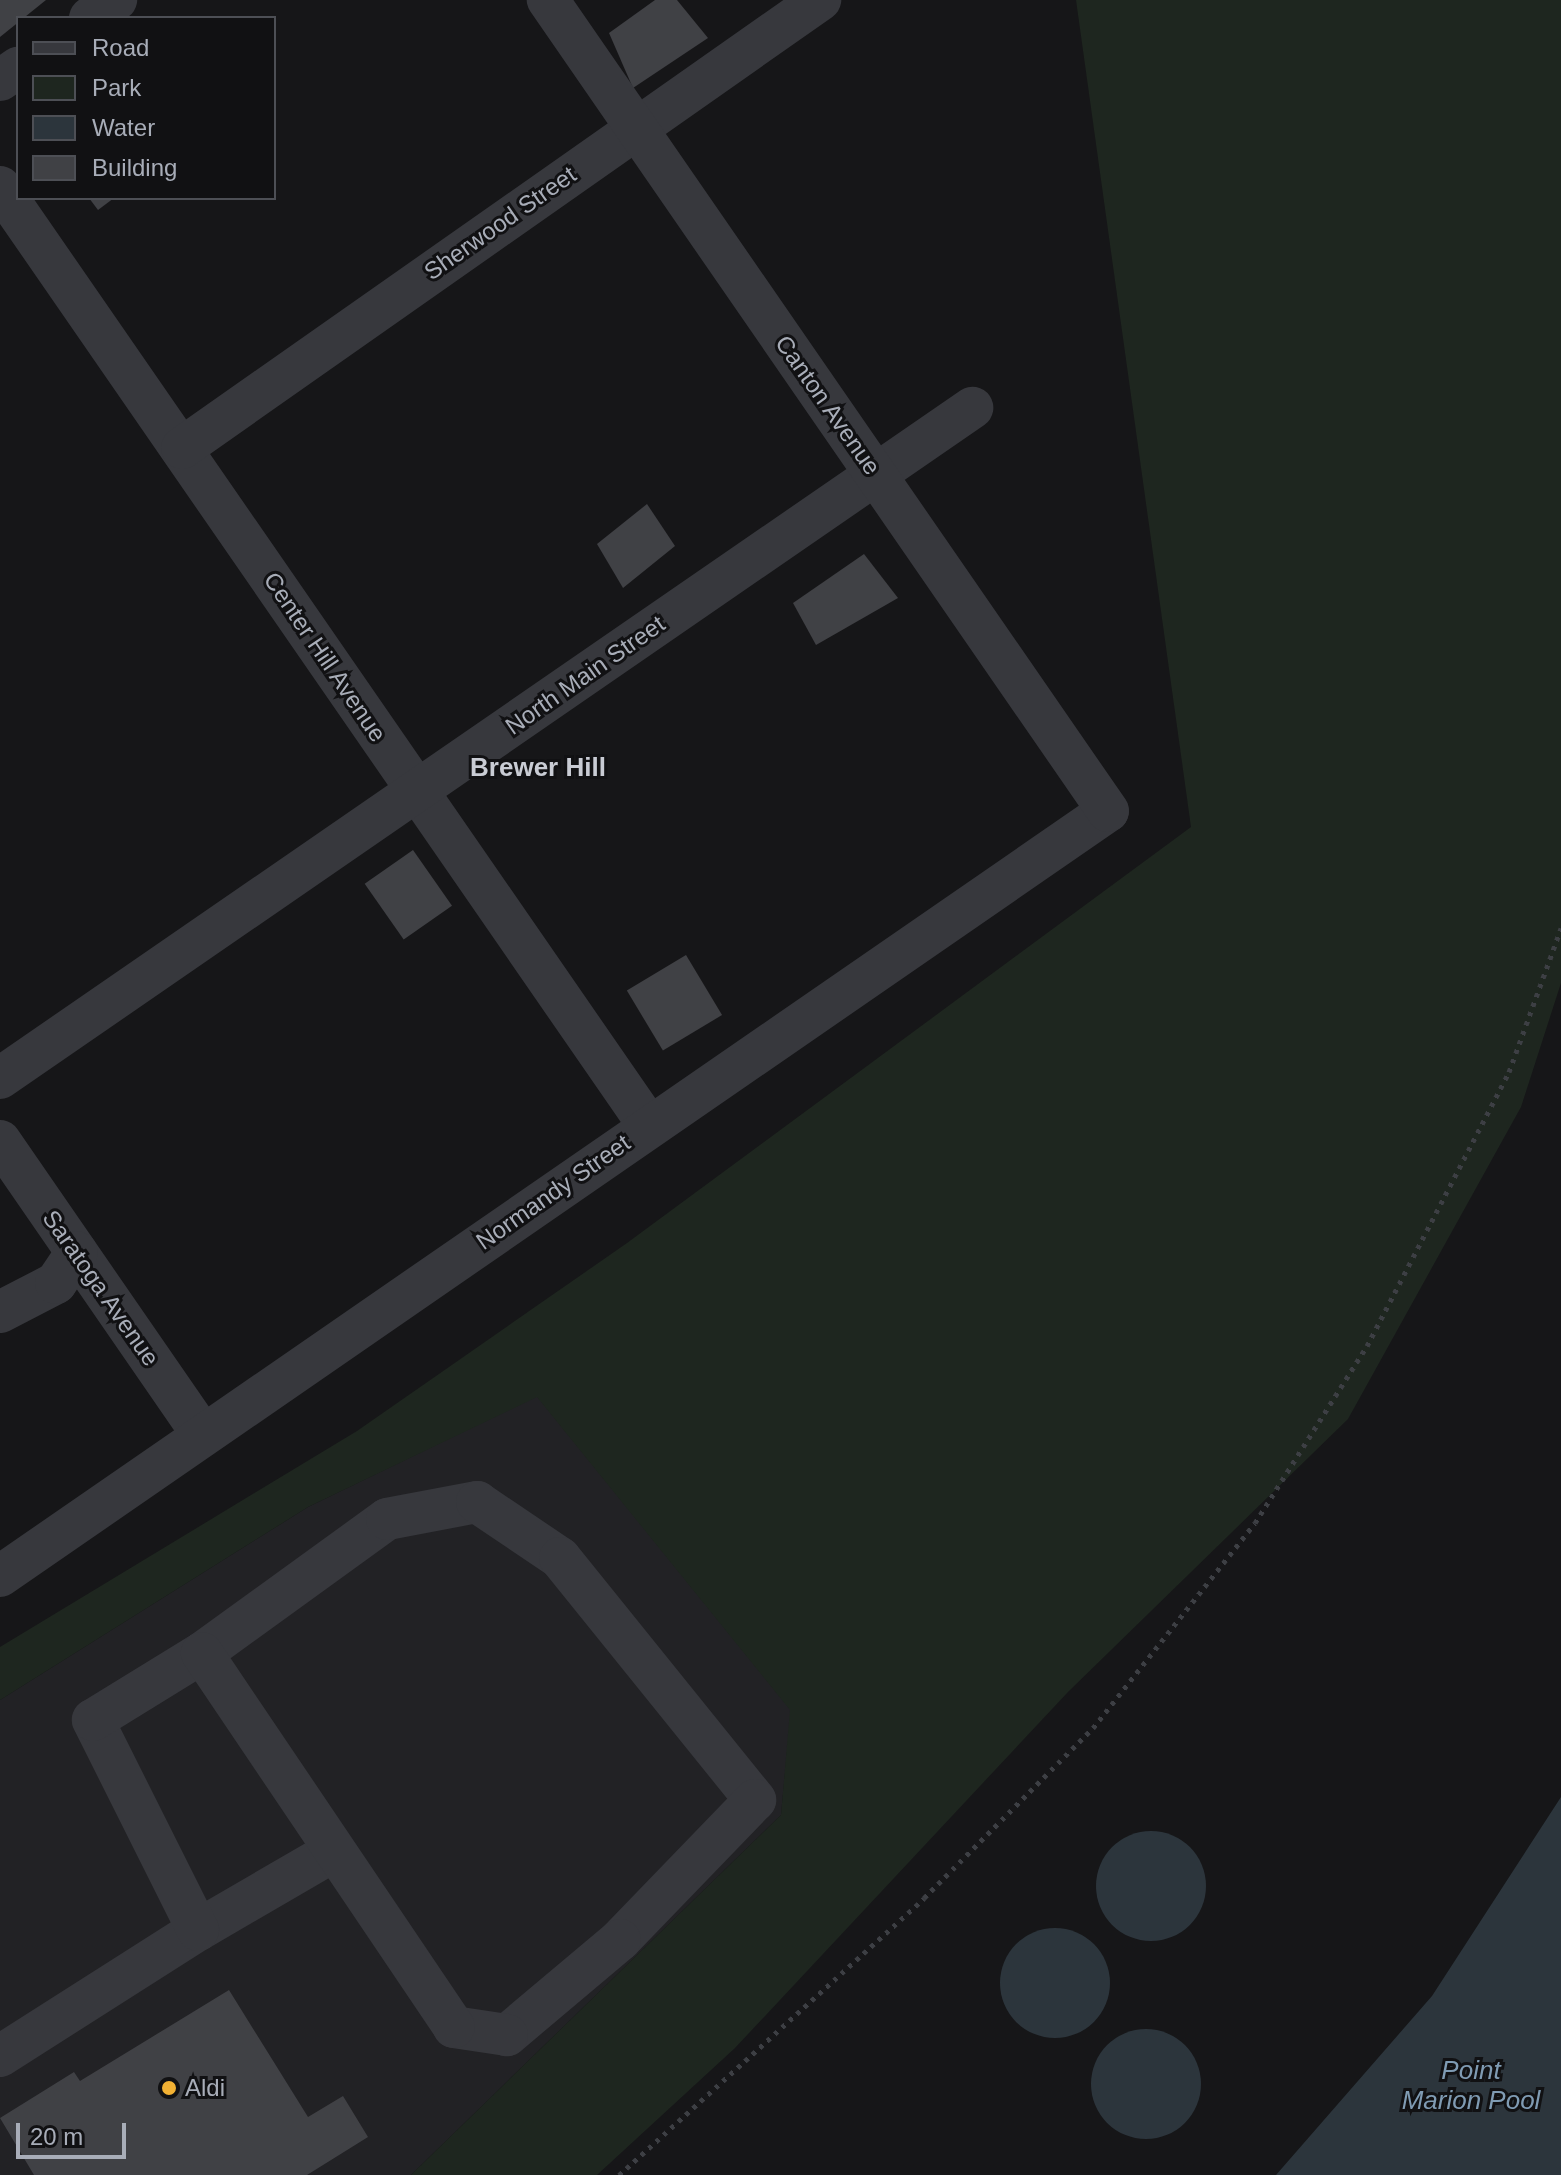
<!DOCTYPE html>
<style>
body{margin:0}
#map{position:relative;width:1561px;height:2175px;overflow:hidden;background:#161618;font-family:Helvetica,sans-serif}
div>[style]{position:absolute}
[style*='--x']{left:calc(var(--x)*1px);top:calc(var(--y)*1px);width:calc(var(--w)*1px);rotate:calc(var(--a)*1deg)}
.built>*{inset:0;background:#222225}
.green>*{inset:0;background:#1e261f}
.water>*{inset:0;background:#2c353c}
.round{border-radius:50%}
.building>*{inset:0;background:#404145;transform-origin:0 0}
.path>*{height:5px;margin-top:-2.5px;transform-origin:0;background:repeating-linear-gradient(90deg,#3d3f44 0 4px,transparent 0 10px)}
.minor>*{height:42px;margin:-21px;padding:0 21px;transform-origin:21px;border-radius:21px;background:#37383d}
.dots>*{width:22px;height:22px;translate:-50% -50%;box-sizing:border-box;border:4px solid #111113;border-radius:50%}
span{translate:-50% -50%;white-space:nowrap;text-align:center;line-height:1.15;-webkit-text-stroke:6px #111113;paint-order:stroke}
.street-label{font-size:24px;color:#a8adb8}
.poi-label{font-size:24px;color:#a8adb8}
.left{translate:0 -50%;text-align:left}
.neighbourhood-label{font-size:26px;color:#c9ccd4;font-weight:700}
.water-label{font-size:26px;color:#7f9bb3;font-style:italic}
.legend{position:absolute;left:16px;top:16px;width:260px;height:184px;box-sizing:border-box;background:#111113;border:2px solid #4d4f55;margin:0;padding:10px 14px;list-style:none;font-size:24px;color:#a8adb8}
.legend li{display:flex;align-items:center;gap:16px;height:40px}
.legend b{width:40px;border:2px solid #4d4f55}
.scale{position:absolute;left:16px;top:2123px;width:110px;height:36px;box-sizing:border-box;border:4px solid #a8adb8;border-top:0;padding-left:10px;font-size:24px;line-height:28px;white-space:nowrap;color:#a8adb8;-webkit-text-stroke:6px #111113;paint-order:stroke}
</style>
<div id="map">
<div class="built">
<div style="clip-path:polygon(537px 1396px,791px 1710px,781px 1815px,411px 2175px,0 2175px,0 1700px,308px 1507px)"></div>
</div>
<div class="green">
<div style="clip-path:polygon(1076px 0,1561px 0,1561px 983px,1521px 1107px,1348px 1419px,1068px 1692px,735px 2048px,597px 2175px,411px 2175px,781px 1815px,790px 1710px,537px 1397px,308px 1507px,0 1700px,0 1647px,357px 1431px,627px 1243px,1191px 827px)"></div>
</div>
<div class="water">
<div style="clip-path:polygon(1561px 1797px,1561px 2175px,1276px 2175px,1432px 1996px)"></div>
<div class="round" style="left:1096px;top:1831px;width:110px;height:110px"></div>
<div class="round" style="left:1000px;top:1928px;width:110px;height:110px"></div>
<div class="round" style="left:1091px;top:2029px;width:110px;height:110px"></div>
</div>
<div class="building">
<div style="clip-path:polygon(0 0,46px 0,0 37px)"></div>
<div style="clip-path:polygon(655px 0,677px 0,708px 38px,633px 88px,609px 33px)"></div>
<div style="clip-path:polygon(89px 198px,114px 198px,98px 210px)"></div>
<div style="clip-path:polygon(647px 504px,675px 546px,623px 588px,597px 544px)"></div>
<div style="clip-path:polygon(864px 554px,898px 598px,816px 645px,793px 603px)"></div>
<div style="left:413px;top:850px;width:68px;height:59px;rotate:55deg"></div>
<div style="left:686px;top:955px;width:70px;height:69px;rotate:59deg"></div>
<div style="clip-path:polygon(229px 1990px,308px 2117px,343px 2096px,368px 2137px,307px 2175px,34px 2175px,0 2118px,74px 2072px,80px 2081px)"></div>
</div>
<div class="path">
<div style="--x:619;--y:2175;--w:412;--a:-42.2"></div>
<div style="--x:924;--y:1898;--w:240;--a:-45.2"></div>
<div style="--x:1093;--y:1728;--w:261;--a:-51.7"></div>
<div style="--x:1255;--y:1523;--w:209;--a:-57.7"></div>
<div style="--x:1367;--y:1346;--w:309;--a:-62.6"></div>
<div style="--x:1509;--y:1072;--w:153;--a:-70.1"></div>
</div>
<div class="minor">
<div style="--x:90;--y:18;--w:32;--a:-35"></div>
<div style="--x:0;--y:80;--w:22;--a:-34"></div>
<div style="--x:0;--y:187;--w:1141;--a:55.35"></div>
<div style="--x:182;--y:448;--w:780;--a:-35.08"></div>
<div style="--x:0;--y:1078;--w:1181;--a:-34.58"></div>
<div style="--x:0;--y:1141;--w:356;--a:55.4"></div>
<div style="--x:0;--y:1312;--w:63;--a:-27.4"></div>
<div style="--x:56;--y:1283;--w:37;--a:-56"></div>
<div style="--x:0;--y:1576;--w:1346;--a:-34.62"></div>
<div style="--x:1108;--y:811;--w:986;--a:-124.63"></div>
<div style="--x:198;--y:1930;--w:157;--a:-30.2"></div>
<div style="--x:0;--y:2056;--w:235;--a:-32.5"></div>
<div style="--x:198;--y:1930;--w:235;--a:-116.6"></div>
<div style="--x:93;--y:1720;--w:128;--a:-31.6"></div>
<div style="--x:202;--y:1653;--w:228;--a:-35.9"></div>
<div style="--x:387;--y:1519;--w:92;--a:-10.7"></div>
<div style="--x:477;--y:1502;--w:100;--a:34"></div>
<div style="--x:560;--y:1558;--w:311;--a:51.1"></div>
<div style="--x:755;--y:1800;--w:194;--a:134"></div>
<div style="--x:620;--y:1940;--w:148;--a:139.9"></div>
<div style="--x:507;--y:2035;--w:54;--a:-171.4"></div>
<div style="--x:454;--y:2027;--w:451;--a:-124"></div>
</div>
<div class="dots">
<div style="left:169px;top:2088px;background:#f2b134"></div>
</div>
<div class="street-label">
<span style="left:500px;top:223px;rotate:-35deg">Sherwood Street</span>
<span style="left:828px;top:405px;rotate:55deg">Canton Avenue</span>
<span style="left:325px;top:657px;rotate:56deg">Center Hill Avenue</span>
<span style="left:585px;top:675px;rotate:-35deg">North Main Street</span>
<span style="left:553px;top:1192px;rotate:-35deg">Normandy Street</span>
<span style="left:101px;top:1288px;rotate:55deg">Saratoga Avenue</span>
</div>
<div class="poi-label">
<span class="left" style="left:185px;top:2088px">Aldi</span>
</div>
<div class="neighbourhood-label">
<span style="left:538px;top:768px">Brewer Hill</span>
</div>
<div class="water-label">
<span style="left:1471px;top:2086px">Point<br>Marion Pool</span>
</div>
<ul class="legend">
<li><b style="height:10px;background:#37383d"></b>Road</li>
<li><b style="height:22px;background:#1e261f"></b>Park</li>
<li><b style="height:22px;background:#2c353c"></b>Water</li>
<li><b style="height:22px;background:#404145"></b>Building</li>
</ul>
<div class="scale">20 m</div>
</div>
